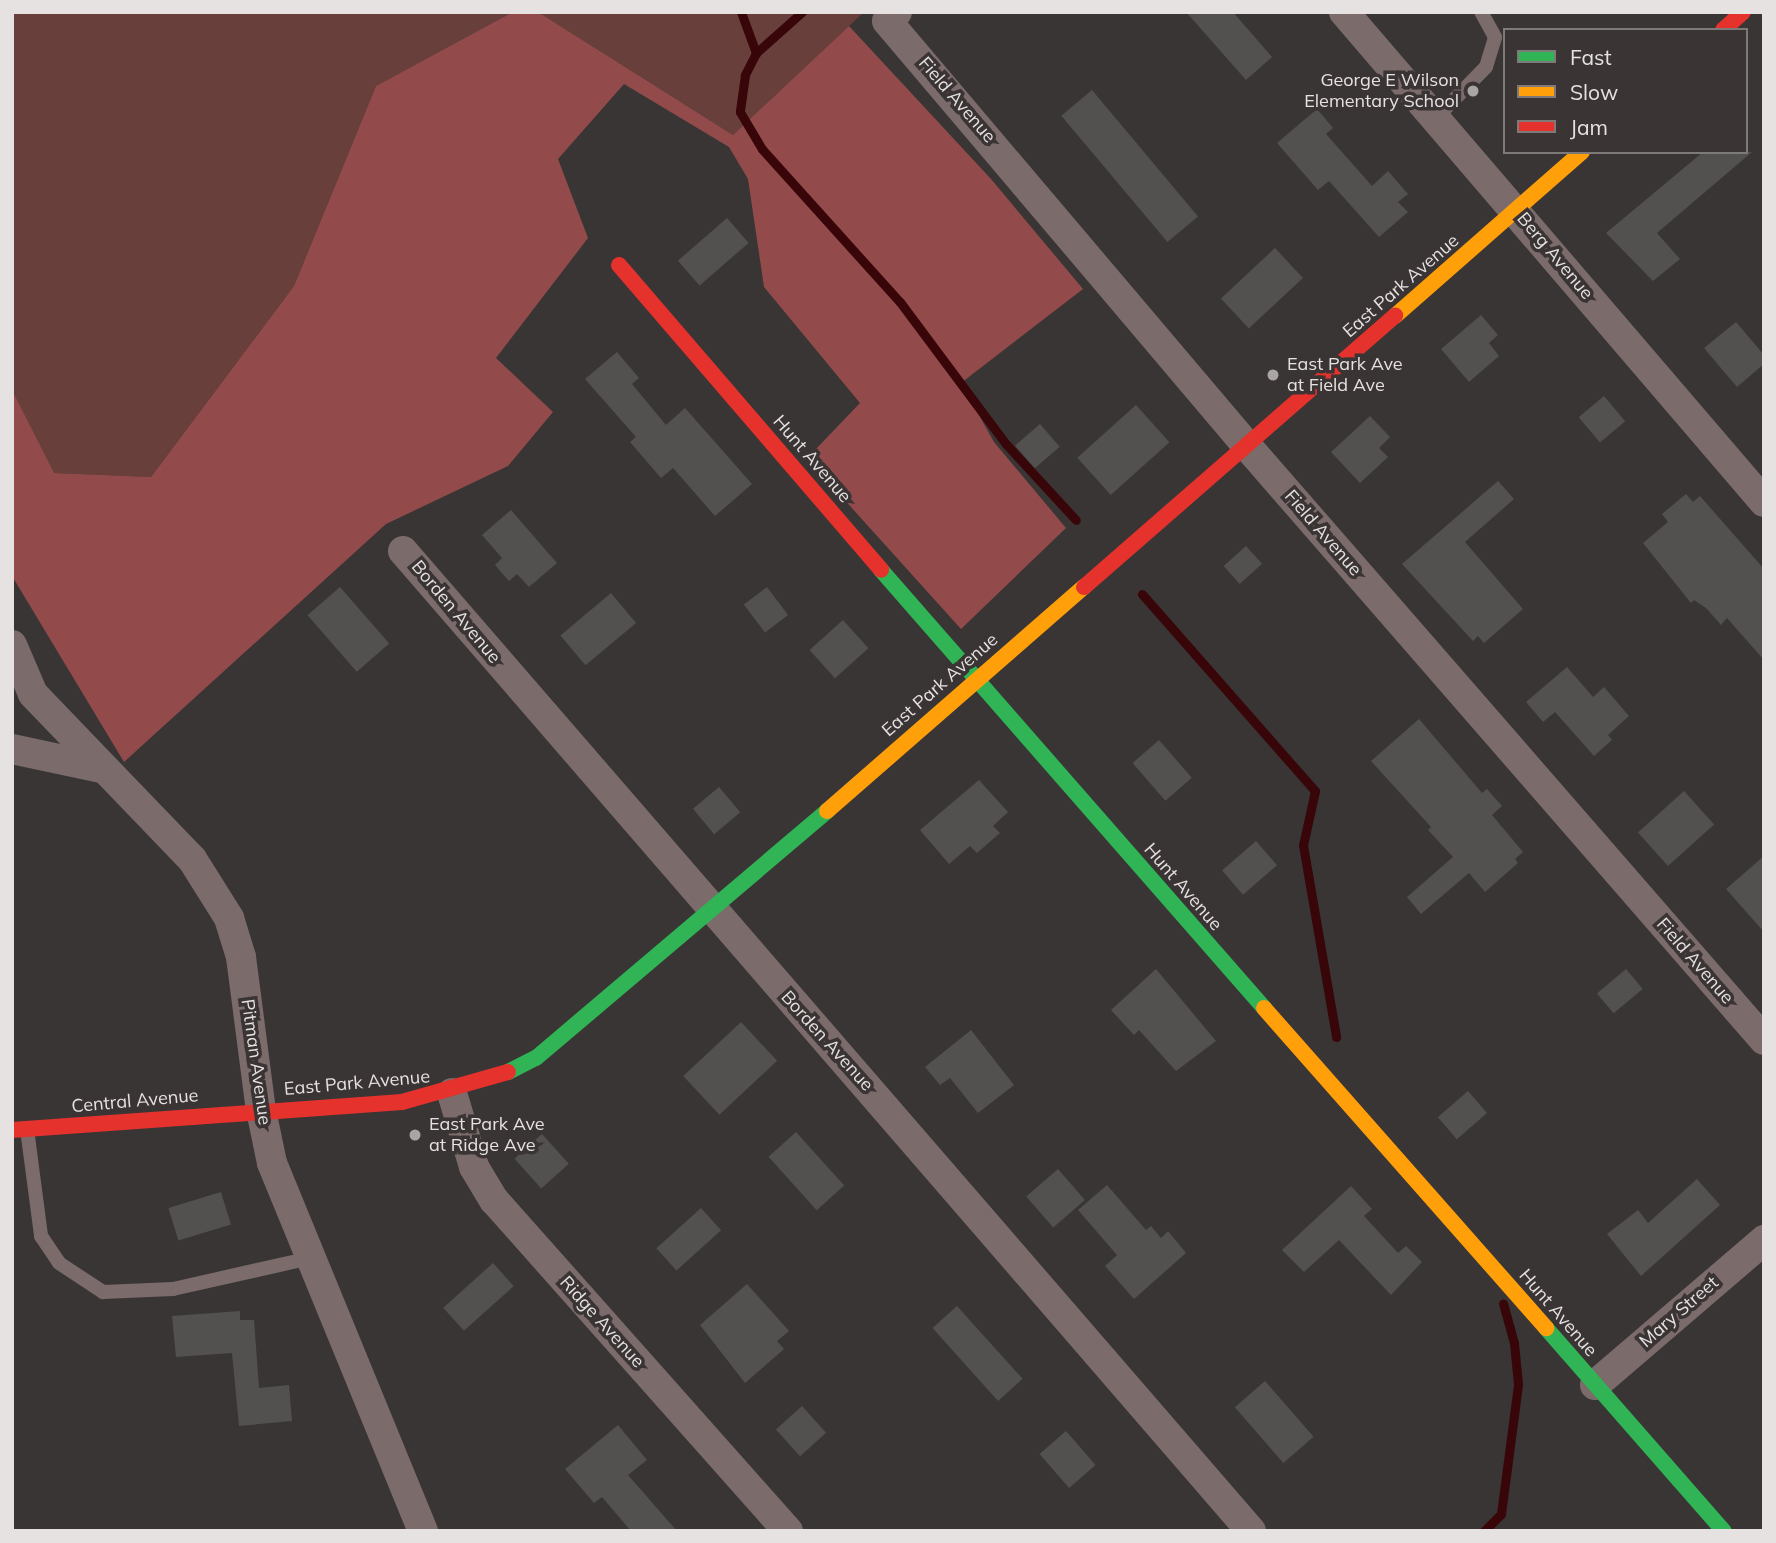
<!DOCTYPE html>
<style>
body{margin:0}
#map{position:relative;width:1776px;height:1543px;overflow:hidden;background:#393535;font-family:Mulish,sans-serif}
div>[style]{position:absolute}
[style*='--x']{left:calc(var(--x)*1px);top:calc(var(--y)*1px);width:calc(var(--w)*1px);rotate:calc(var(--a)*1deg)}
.green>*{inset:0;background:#693f3c}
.forest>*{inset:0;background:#924b4a}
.stream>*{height:9px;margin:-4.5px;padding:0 4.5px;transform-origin:4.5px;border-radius:4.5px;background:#380509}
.building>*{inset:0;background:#535050;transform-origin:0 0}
.lane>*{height:14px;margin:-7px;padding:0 7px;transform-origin:7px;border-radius:7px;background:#7b6b6b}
.street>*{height:30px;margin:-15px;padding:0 15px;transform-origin:15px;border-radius:15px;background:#7b6b6b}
.fast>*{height:16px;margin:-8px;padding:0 8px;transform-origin:8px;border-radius:8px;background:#30b455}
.slow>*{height:16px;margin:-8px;padding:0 8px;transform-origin:8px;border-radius:8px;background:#ff9f0a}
.jam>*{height:16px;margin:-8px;padding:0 8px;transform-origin:8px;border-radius:8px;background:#e5322d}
.dots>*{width:19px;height:19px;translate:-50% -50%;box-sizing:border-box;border:4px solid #3a3434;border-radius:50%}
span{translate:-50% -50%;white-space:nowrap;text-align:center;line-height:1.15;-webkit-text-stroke:7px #3a3434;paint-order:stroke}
.poi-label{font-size:18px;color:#e6e2e2}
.right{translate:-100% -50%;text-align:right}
.left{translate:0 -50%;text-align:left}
.street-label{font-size:18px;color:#e6e2e2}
.frame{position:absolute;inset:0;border:14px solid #e6e2e2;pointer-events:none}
.legend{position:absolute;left:1503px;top:28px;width:245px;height:126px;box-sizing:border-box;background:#3a3434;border:2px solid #7f7a7a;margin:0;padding:9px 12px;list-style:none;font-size:21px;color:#e6e2e2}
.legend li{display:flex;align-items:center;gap:14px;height:35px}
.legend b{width:35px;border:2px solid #7f7a7a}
</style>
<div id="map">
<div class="green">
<div style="clip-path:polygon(12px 12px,513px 12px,376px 86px,294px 286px,151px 477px,53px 473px,12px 390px)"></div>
<div style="clip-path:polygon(538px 12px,864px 12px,733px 135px)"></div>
</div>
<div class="forest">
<div style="clip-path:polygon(513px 12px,538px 12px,733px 135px,849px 26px,991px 179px,1083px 289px,961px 383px,994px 442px,1066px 528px,961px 629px,832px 486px,815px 450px,860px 403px,764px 287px,748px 179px,729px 147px,624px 84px,558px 159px,588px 238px,496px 358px,553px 412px,508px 466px,386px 524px,124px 762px,12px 576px,12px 390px,54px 473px,151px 477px,294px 286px,376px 86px)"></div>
</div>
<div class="stream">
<div style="--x:741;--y:12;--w:44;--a:69.9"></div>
<div style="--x:802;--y:12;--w:62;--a:138.3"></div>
<div style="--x:756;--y:53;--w:25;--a:117"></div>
<div style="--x:745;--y:75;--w:37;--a:98"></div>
<div style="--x:740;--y:112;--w:43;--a:59.3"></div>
<div style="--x:762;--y:149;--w:206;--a:48"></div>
<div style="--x:900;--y:302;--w:177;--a:53.3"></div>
<div style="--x:1006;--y:444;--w:103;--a:47.4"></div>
<div style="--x:1142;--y:594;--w:262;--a:48.7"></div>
<div style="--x:1315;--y:791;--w:55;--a:102.5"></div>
<div style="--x:1303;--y:845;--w:195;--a:80.2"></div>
<div style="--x:1484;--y:1531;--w:24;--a:-45"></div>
<div style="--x:1501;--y:1514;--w:131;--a:-82.5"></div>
<div style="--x:1518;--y:1384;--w:41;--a:-95.6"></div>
<div style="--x:1514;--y:1343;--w:41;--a:-105.4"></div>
</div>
<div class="building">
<div style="clip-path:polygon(1186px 12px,1233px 12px,1272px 57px,1246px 80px)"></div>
<div style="left:1092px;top:90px;width:165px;height:40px;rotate:50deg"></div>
<div style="clip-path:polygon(1317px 109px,1333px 128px,1326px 134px,1372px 186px,1388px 171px,1408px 194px,1398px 202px,1408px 212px,1379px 237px,1329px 181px,1318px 190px,1277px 143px)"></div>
<div style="clip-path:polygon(1703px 152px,1752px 152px,1657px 233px,1680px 259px,1653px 281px,1606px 233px)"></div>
<div style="left:727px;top:218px;width:33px;height:65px;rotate:49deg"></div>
<div style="left:1275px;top:248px;width:41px;height:74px;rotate:47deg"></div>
<div style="clip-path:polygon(1481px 315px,1498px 335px,1489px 343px,1499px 356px,1469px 382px,1441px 349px)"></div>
<div style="clip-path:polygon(1736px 322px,1764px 355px,1764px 364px,1737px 387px,1704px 348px)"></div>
<div style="clip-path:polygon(617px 352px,639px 378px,632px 384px,666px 425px,685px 408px,752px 484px,715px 516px,673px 468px,661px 478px,630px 442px,636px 437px,585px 379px)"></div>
<div style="left:1604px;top:396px;width:33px;height:33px;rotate:50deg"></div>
<div style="left:1136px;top:405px;width:50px;height:79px;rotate:48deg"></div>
<div style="clip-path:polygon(1370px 416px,1390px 437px,1379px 448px,1388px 457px,1360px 483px,1331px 452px)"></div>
<div style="left:1040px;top:424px;width:30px;height:33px;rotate:49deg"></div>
<div style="clip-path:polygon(1498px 481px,1514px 499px,1465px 542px,1523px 609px,1484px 643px,1478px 636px,1473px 641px,1402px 564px)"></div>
<div style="clip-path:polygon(1686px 494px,1693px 502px,1700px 496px,1764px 569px,1764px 660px,1727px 618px,1721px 625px,1706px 608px,1694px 600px,1691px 603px,1643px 543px,1668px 522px,1662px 514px)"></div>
<div style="clip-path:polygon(511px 510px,557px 563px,529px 587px,517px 574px,509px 581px,495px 565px,502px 558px,482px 535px)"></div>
<div style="left:1246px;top:546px;width:24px;height:30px;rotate:48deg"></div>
<div style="left:340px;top:587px;width:75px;height:43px;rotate:49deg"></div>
<div style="left:767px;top:587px;width:35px;height:29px;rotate:53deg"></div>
<div style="left:611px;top:593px;width:39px;height:66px;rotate:50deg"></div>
<div style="left:843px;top:620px;width:38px;height:45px;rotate:48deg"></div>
<div style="clip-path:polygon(1567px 667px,1593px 697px,1604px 687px,1629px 716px,1608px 735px,1612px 740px,1594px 756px,1555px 712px,1543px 722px,1526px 702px)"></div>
<div style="clip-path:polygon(1419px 719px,1482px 793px,1487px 789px,1502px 806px,1492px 815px,1523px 852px,1515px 859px,1518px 863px,1485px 892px,1469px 873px,1421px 914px,1407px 897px,1453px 857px,1428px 830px,1431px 827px,1371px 761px)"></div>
<div style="left:1159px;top:740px;width:50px;height:35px;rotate:49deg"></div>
<div style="clip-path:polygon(979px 780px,1008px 812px,993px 826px,1000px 833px,977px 853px,970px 846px,949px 864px,920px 830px)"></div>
<div style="left:719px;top:787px;width:33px;height:34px;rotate:50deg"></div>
<div style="left:1684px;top:791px;width:45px;height:62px;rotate:48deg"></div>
<div style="left:1256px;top:841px;width:32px;height:45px;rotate:49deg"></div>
<div style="clip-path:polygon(1764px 856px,1764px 932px,1726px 889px)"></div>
<div style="clip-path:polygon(1156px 969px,1216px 1041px,1176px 1071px,1139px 1030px,1134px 1035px,1111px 1010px)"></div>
<div style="left:1626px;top:969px;width:26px;height:38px;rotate:50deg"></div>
<div style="left:741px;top:1022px;width:53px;height:79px;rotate:47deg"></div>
<div style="clip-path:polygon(971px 1030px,1014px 1085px,978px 1113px,950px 1078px,940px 1085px,925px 1067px)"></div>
<div style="left:1468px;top:1091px;width:29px;height:40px;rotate:49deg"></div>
<div style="left:796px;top:1132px;width:72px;height:37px;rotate:48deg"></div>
<div style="left:542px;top:1134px;width:40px;height:37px;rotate:48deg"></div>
<div style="left:1058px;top:1169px;width:41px;height:42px;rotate:49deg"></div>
<div style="clip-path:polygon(1697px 1179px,1720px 1205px,1641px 1276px,1607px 1234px,1638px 1210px,1648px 1223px)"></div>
<div style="clip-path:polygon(1107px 1185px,1146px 1230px,1151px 1226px,1161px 1238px,1168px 1231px,1186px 1253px,1134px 1299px,1105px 1266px,1117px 1255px,1078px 1210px)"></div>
<div style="clip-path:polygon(1351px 1186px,1372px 1209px,1364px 1216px,1398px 1253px,1406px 1246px,1422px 1262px,1391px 1295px,1339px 1240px,1304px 1272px,1282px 1250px)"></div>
<div style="left:221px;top:1192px;width:34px;height:55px;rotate:73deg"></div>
<div style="left:701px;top:1208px;width:30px;height:60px;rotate:48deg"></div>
<div style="left:493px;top:1263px;width:31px;height:67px;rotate:48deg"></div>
<div style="clip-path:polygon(747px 1284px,789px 1331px,777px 1341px,784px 1349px,745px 1383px,700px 1325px)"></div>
<div style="left:957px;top:1306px;width:98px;height:33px;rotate:48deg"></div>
<div style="clip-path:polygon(240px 1311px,240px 1320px,254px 1320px,259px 1388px,289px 1385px,292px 1421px,239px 1426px,232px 1353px,176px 1357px,172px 1316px)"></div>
<div style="left:1265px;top:1381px;width:74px;height:40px;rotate:49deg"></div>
<div style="left:802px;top:1406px;width:36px;height:35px;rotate:48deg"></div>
<div style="clip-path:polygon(618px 1425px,647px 1460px,628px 1475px,677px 1531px,631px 1531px,602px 1497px,594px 1503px,565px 1469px)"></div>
<div style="left:1066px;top:1431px;width:45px;height:35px;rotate:49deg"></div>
</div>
<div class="lane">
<div style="--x:1436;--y:118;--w:71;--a:-45.6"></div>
<div style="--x:1486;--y:67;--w:31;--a:-73"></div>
<div style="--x:1495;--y:37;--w:29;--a:-119"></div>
<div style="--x:27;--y:1129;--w:108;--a:82.5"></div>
<div style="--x:41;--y:1236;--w:32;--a:56"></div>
<div style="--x:59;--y:1263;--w:53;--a:33.4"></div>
<div style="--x:103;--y:1292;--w:70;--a:-2.5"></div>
<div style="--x:173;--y:1289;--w:141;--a:-12.7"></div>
</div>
<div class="street">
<div style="--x:897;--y:12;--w:13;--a:138"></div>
<div style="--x:887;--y:21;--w:558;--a:49.72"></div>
<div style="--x:1248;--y:447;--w:786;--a:48.97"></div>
<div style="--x:1344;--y:12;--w:645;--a:49.4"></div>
<div style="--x:403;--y:551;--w:1296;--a:49.13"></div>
<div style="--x:12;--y:645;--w:53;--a:66.8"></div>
<div style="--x:33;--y:694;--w:229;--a:46.1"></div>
<div style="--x:192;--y:859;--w:70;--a:57.9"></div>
<div style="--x:229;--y:918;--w:41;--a:72.9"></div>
<div style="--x:241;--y:957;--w:154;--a:82.6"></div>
<div style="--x:261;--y:1110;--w:54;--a:78.3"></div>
<div style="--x:272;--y:1163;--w:398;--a:67.7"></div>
<div style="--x:12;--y:749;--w:95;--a:12.1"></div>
<div style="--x:452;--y:1093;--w:77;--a:73.4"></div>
<div style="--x:474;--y:1167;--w:39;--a:59"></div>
<div style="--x:494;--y:1200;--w:443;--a:48.4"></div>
<div style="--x:1595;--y:1385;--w:223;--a:-40.6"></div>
</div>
<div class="fast">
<div style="--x:881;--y:570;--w:582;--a:48.83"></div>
<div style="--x:508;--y:1072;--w:31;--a:-27"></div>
<div style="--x:536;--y:1058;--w:382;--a:-40.3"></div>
<div style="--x:1546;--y:1328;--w:270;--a:48.8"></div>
</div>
<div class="slow">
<div style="--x:1395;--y:316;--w:249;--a:-41.3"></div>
<div style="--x:827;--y:811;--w:341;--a:-41.1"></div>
<div style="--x:1264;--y:1008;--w:427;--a:48.6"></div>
</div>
<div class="jam">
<div style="--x:1723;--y:30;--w:27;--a:-42"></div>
<div style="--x:619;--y:265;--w:402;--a:49.3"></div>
<div style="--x:1084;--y:587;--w:413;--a:-41.1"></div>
<div style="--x:12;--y:1130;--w:391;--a:-4.1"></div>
<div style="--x:402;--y:1102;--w:110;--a:-15.8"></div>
</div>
<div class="dots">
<div style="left:1473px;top:91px;background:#a9a5a5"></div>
<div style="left:1273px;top:375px;background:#a9a5a5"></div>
<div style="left:415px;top:1135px;background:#a9a5a5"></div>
</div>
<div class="poi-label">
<span class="right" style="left:1459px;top:91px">George E Wilson<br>Elementary School</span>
<span class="left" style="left:1287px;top:375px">East Park Ave<br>at Field Ave</span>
<span class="left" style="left:429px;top:1135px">East Park Ave<br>at Ridge Ave</span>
</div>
<div class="street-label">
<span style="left:957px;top:100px;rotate:49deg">Field Avenue</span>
<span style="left:1555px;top:256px;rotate:50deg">Berg Avenue</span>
<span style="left:1401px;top:286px;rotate:-41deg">East Park Avenue</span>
<span style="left:812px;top:459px;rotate:49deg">Hunt Avenue</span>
<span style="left:1323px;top:533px;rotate:49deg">Field Avenue</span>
<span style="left:456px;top:612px;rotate:50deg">Borden Avenue</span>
<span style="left:940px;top:685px;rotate:-41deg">East Park Avenue</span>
<span style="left:1183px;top:887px;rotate:49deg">Hunt Avenue</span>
<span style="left:1695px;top:961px;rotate:49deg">Field Avenue</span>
<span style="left:827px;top:1041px;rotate:48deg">Borden Avenue</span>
<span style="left:256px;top:1062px;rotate:82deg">Pitman Avenue</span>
<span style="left:357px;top:1083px;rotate:-5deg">East Park Avenue</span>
<span style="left:135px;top:1101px;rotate:-5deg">Central Avenue</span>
<span style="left:1679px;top:1312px;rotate:-41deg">Mary Street</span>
<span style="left:1558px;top:1313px;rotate:49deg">Hunt Avenue</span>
<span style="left:602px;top:1322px;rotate:48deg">Ridge Avenue</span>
</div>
<div class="frame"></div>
<ul class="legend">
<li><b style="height:9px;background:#30b455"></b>Fast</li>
<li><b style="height:9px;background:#ff9f0a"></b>Slow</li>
<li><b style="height:9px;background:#e5322d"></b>Jam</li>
</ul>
</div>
